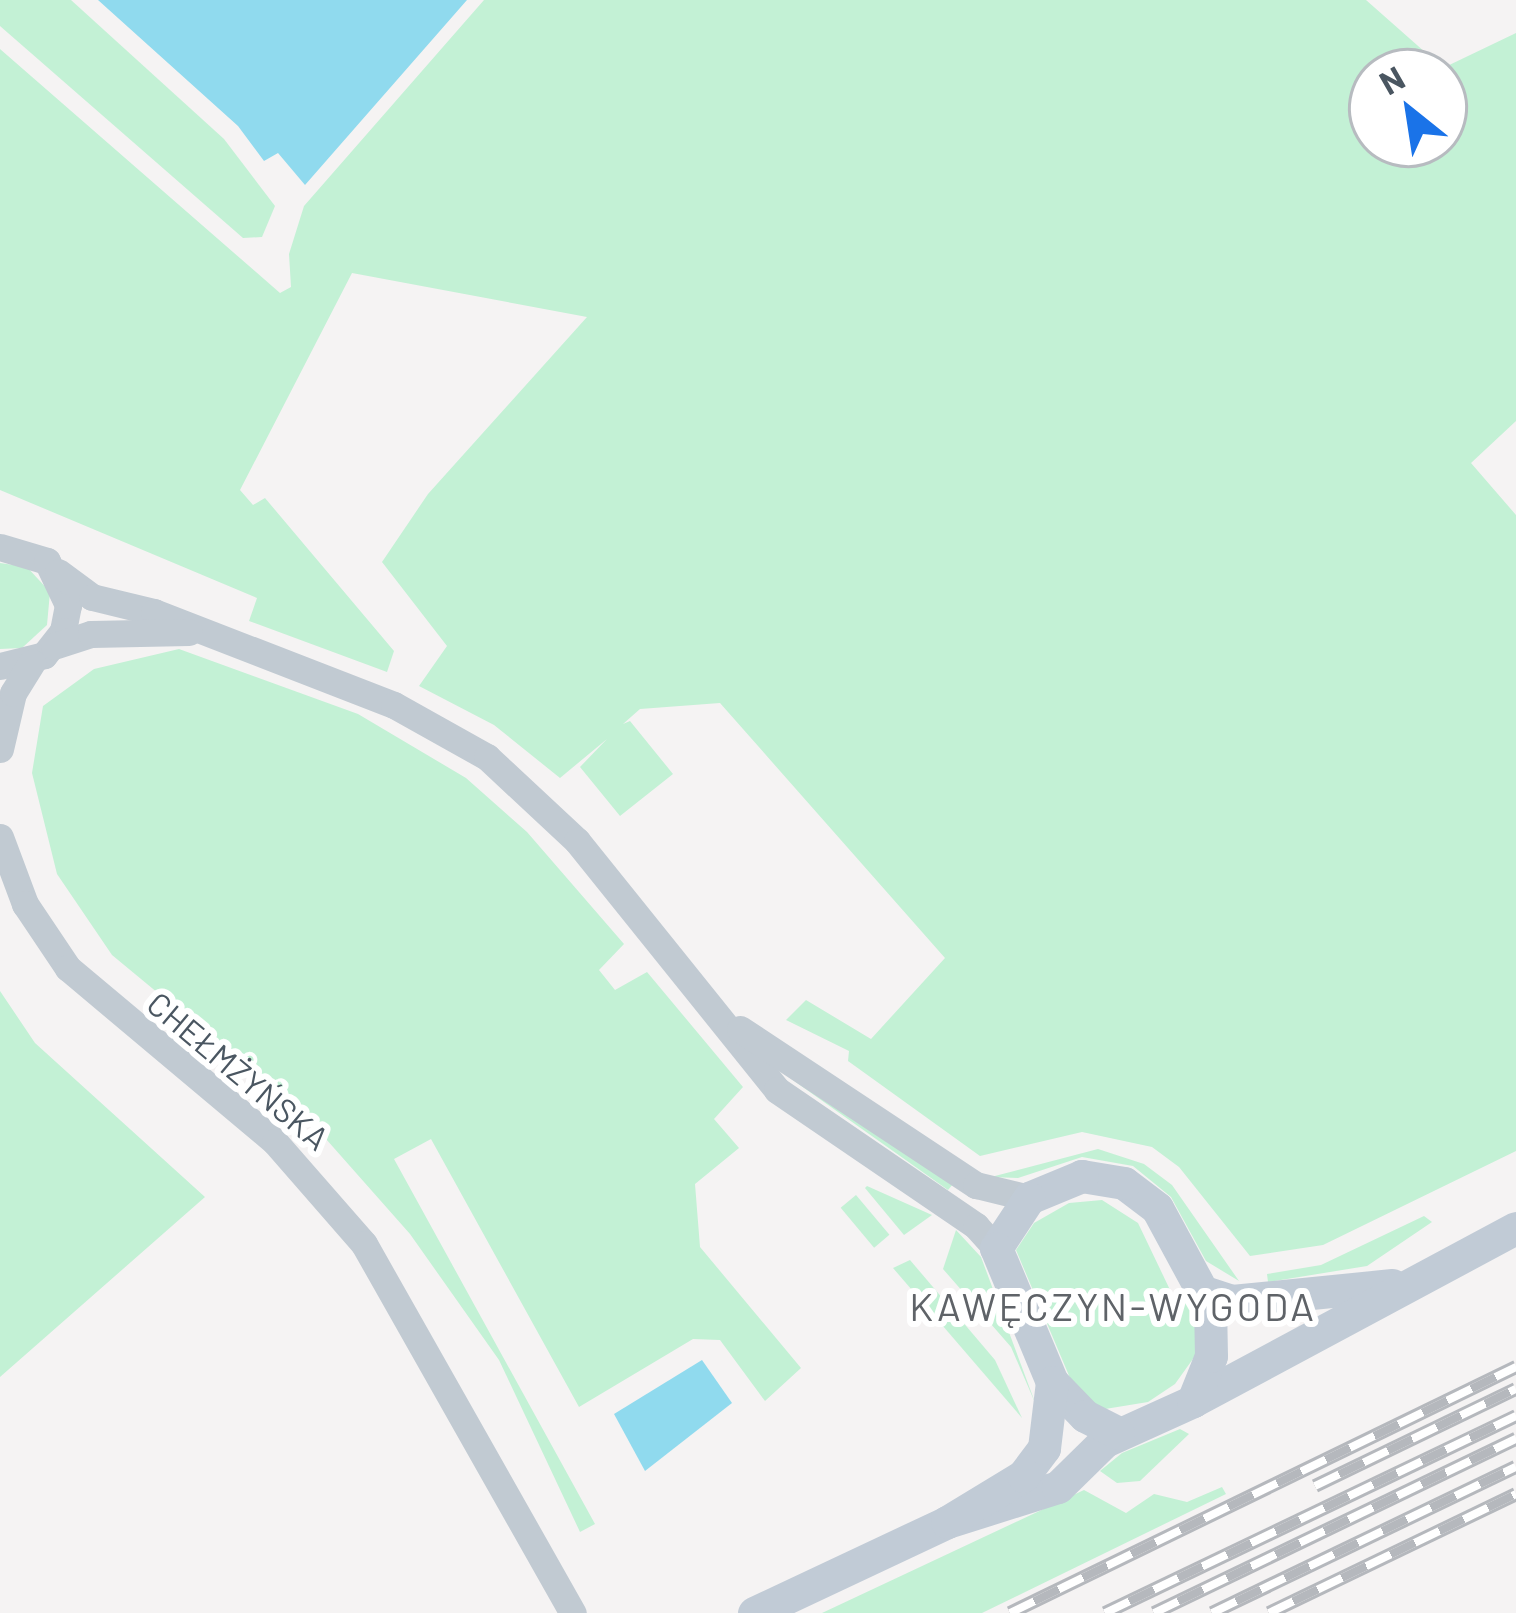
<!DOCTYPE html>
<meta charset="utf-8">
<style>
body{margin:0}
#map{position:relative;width:1516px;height:1613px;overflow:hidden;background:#f5f3f3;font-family:Barlow,sans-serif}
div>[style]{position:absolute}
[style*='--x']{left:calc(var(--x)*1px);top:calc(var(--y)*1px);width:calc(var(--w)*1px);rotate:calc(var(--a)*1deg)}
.green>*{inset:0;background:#c3f1d5;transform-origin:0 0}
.water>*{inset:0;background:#90daee}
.tertiary>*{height:27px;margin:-13.5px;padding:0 13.5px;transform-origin:13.5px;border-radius:13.5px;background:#c1cad2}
.secondary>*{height:33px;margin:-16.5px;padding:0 16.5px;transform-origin:16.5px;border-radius:16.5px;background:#c1cbd6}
.rail>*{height:14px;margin-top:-7px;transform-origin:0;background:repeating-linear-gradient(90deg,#fff 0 27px,#b5b8bd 0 54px);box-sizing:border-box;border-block:3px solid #b5b8bd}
span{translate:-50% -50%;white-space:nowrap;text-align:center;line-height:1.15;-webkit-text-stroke:12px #fff;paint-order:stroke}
.street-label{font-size:33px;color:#4a5661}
.quarter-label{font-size:39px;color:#5f6368;letter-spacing:3px}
.north{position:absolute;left:1348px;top:48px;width:120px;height:120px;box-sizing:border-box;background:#fff;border:3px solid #b7bbc0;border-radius:50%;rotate:330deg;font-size:33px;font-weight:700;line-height:48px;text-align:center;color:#4a5661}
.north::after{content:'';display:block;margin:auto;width:42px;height:54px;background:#1a73e8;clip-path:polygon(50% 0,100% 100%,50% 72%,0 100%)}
</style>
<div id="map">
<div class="green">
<div style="clip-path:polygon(0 0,71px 0,224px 139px,275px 206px,262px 237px,243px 238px,0 26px)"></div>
<div style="clip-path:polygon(evenodd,484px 0,1366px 0,1443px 68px,1516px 33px,1516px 421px,1471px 463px,1516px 515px,1516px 1151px,1323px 1245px,1250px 1256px,1179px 1167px,1152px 1147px,1082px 1132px,980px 1156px,848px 1061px,849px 1051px,786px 1020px,806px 1000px,871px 1039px,945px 958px,720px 703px,640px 709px,623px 724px,630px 721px,673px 774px,620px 816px,580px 767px,607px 739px,560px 778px,494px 725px,419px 686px,447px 646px,382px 562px,428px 494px,587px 317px,352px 273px,240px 490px,253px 505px,265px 498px,394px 651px,387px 672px,249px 621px,257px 598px,0 490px,0 49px,280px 293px,291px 287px,289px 254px,304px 206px,484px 0,1372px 72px,1444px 72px,1444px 144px,1372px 144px,1372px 72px)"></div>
<div style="clip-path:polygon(0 563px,27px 567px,50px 592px,47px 625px,22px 648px,0 649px)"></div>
<div style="clip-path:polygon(179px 649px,358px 714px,466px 778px,527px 832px,624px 944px,599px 970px,615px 990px,647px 972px,743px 1087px,714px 1119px,739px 1148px,695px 1184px,700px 1247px,801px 1368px,765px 1401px,720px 1340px,693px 1339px,579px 1407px,431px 1139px,394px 1159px,595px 1524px,580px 1532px,499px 1360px,410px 1234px,303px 1113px,112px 955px,57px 874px,32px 773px,43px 706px,94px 669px)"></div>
<div style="clip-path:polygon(0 991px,35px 1043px,205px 1197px,0 1377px)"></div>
<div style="clip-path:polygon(783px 1073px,953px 1184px,948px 1190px)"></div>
<div style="clip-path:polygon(1098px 1149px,1144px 1164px,1172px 1185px,1239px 1281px,1206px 1261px,1171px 1197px,1133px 1166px,1082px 1157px,1018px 1178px,991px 1177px)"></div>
<div style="clip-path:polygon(865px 1188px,867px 1186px,932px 1215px,904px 1235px)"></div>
<div style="left:856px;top:1195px;width:52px;height:20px;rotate:50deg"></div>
<div style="clip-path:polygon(1102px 1200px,1138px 1223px,1172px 1294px,1202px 1314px,1195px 1356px,1175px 1384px,1148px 1402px,1099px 1410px,1070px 1378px,1016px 1250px,1034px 1223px,1069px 1203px)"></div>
<div style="clip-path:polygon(1424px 1216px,1432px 1222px,1367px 1266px,1268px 1282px,1267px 1274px,1321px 1265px)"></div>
<div style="clip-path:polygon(956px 1230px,981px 1257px,1036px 1405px,1011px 1347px,943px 1269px)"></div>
<div style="clip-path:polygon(910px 1260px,995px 1360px,1022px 1418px,893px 1268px)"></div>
<div style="clip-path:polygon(1180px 1429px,1189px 1434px,1140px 1481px,1117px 1483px,1100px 1471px,1122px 1453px)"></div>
<div style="clip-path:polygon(1222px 1487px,1226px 1494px,982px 1613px,822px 1613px,1084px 1490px,1126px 1513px,1154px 1494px,1187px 1502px)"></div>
</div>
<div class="water">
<div style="clip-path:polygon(98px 0,467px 0,305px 185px,278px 153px,264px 161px,238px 126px)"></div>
<div style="clip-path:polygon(702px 1360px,732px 1403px,645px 1471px,614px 1414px)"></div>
</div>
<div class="tertiary">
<div style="--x:0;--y:547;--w:49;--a:16.6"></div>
<div style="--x:47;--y:561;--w:49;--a:64.5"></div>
<div style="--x:68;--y:605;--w:26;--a:101"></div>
<div style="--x:63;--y:631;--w:31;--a:128"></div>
<div style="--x:44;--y:655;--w:45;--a:166"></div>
<div style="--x:58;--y:572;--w:42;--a:36.3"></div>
<div style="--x:92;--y:597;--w:64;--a:13.6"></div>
<div style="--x:154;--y:612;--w:257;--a:21.2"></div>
<div style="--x:394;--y:705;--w:107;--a:29.2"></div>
<div style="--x:487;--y:757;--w:123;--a:43"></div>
<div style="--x:577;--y:841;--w:319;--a:51.2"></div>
<div style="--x:777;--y:1090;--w:241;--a:34.3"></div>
<div style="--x:976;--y:1226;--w:30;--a:48"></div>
<div style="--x:54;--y:646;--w:39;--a:-18"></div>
<div style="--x:91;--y:634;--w:98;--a:-1.2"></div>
<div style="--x:0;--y:749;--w:57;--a:-76.9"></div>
<div style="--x:13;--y:693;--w:36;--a:-58"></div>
<div style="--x:0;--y:837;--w:72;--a:69.5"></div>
<div style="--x:25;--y:904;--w:77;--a:56.1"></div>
<div style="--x:68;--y:968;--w:270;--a:40"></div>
<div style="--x:275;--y:1142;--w:135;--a:48.9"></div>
<div style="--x:364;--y:1244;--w:424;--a:60.5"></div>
<div style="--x:740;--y:1029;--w:283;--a:33.5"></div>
<div style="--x:976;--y:1185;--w:55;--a:13.8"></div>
</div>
<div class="secondary">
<div style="--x:1204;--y:1292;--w:29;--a:18"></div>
<div style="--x:1232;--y:1301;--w:161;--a:-5.7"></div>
<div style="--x:1193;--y:1401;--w:366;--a:-28.2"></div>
<div style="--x:947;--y:1522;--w:116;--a:-17.5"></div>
<div style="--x:1058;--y:1487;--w:66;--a:-44.4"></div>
<div style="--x:1105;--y:1441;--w:97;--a:-24.4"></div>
<div style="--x:1193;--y:1401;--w:48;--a:-68.2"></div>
<div style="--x:1211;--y:1356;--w:50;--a:-91.1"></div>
<div style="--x:1210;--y:1306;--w:111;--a:-118.4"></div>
<div style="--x:1157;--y:1208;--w:41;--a:-142.9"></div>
<div style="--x:1124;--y:1183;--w:43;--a:-170.5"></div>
<div style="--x:1082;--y:1176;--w:57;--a:157.5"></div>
<div style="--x:1029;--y:1198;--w:60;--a:123.4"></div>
<div style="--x:996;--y:1248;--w:145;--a:67.3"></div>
<div style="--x:1052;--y:1382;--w:47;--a:45.9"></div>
<div style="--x:1085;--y:1416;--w:37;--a:27"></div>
<div style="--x:754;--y:1613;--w:213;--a:-25.2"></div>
<div style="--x:947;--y:1522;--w:89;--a:-31.2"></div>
<div style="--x:1023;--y:1476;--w:35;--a:-53"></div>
<div style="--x:1044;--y:1448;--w:66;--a:-83.1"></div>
</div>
<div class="rail">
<div style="--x:1315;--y:1486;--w:223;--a:-25.8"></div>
<div style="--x:1010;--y:1613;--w:563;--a:-25.93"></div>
<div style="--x:1105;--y:1613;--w:456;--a:-25.6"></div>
<div style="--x:1154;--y:1613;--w:402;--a:-25.7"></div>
<div style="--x:1212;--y:1613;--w:337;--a:-25.7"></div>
<div style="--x:1269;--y:1613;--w:274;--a:-25.7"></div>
</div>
<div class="street-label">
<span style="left:238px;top:1071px;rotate:40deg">CHEŁMŻYŃSKA</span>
</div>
<div class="quarter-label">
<span style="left:1113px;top:1306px">KAWĘCZYN-WYGODA</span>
</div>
<div class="north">N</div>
</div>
